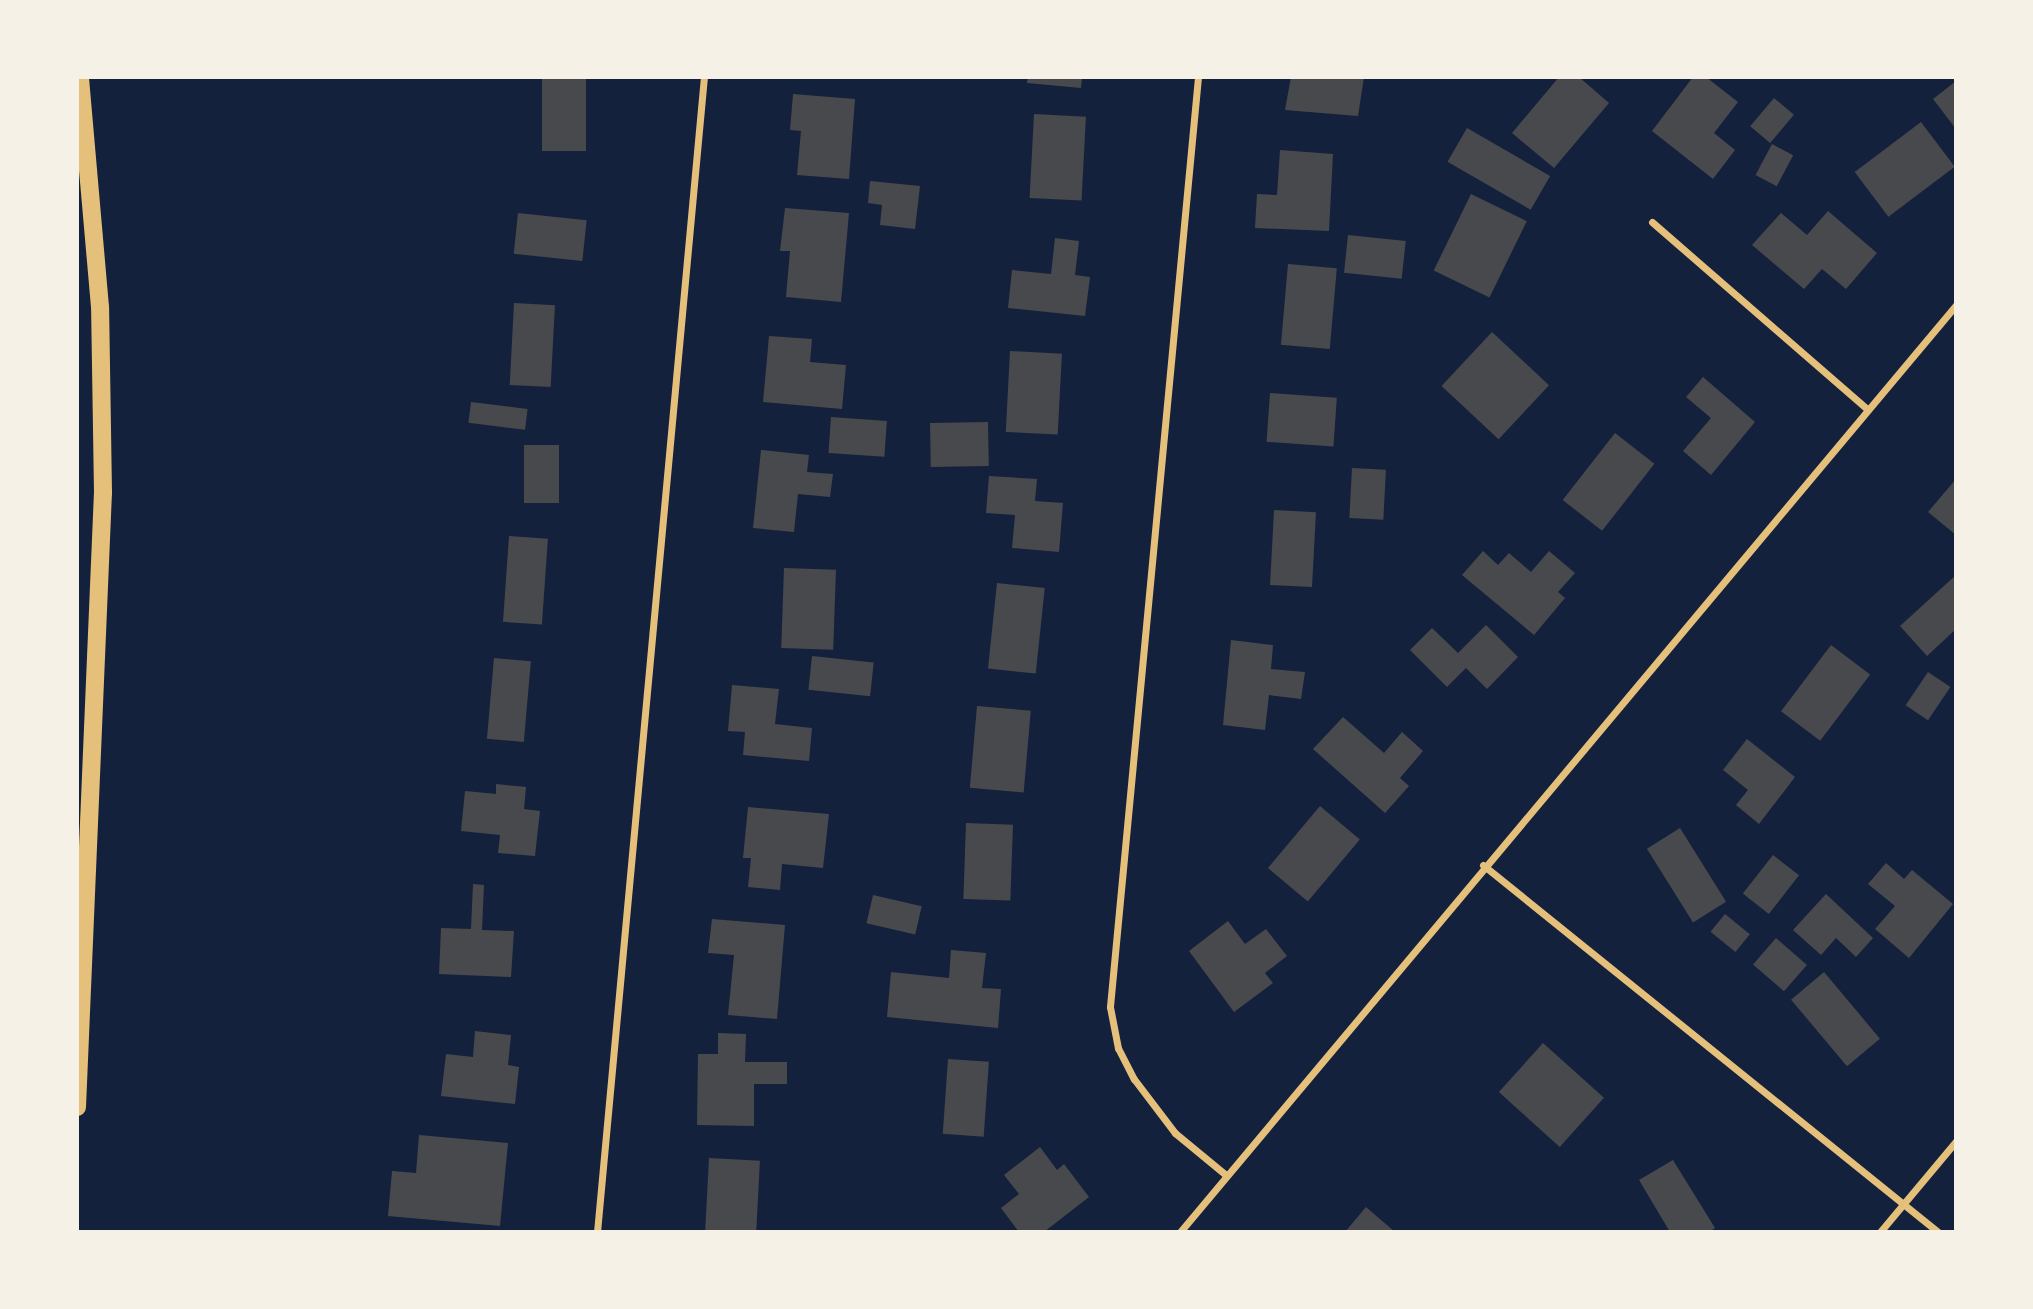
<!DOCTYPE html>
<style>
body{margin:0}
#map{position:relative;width:2033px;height:1309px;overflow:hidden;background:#14213d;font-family:Poppins,sans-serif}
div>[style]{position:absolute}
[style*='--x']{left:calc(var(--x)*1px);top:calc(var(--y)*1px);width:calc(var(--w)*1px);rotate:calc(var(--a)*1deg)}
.building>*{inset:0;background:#48494c;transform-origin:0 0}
.minor>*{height:7px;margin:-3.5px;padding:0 3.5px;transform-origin:3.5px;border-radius:3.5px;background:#e5c07b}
.primary>*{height:18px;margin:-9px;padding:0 9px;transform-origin:9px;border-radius:9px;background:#e5c07b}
span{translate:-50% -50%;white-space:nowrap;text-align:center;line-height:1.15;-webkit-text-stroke:6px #f6f1e7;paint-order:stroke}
.frame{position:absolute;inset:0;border:79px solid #f6f1e7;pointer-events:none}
</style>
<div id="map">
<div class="building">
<div style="left:542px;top:77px;width:44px;height:74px"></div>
<div style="clip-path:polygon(1028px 77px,1082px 77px,1081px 88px,1027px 83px)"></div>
<div style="clip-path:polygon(1291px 77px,1364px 77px,1358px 116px,1285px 110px)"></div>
<div style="clip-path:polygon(1559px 77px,1579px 77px,1609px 103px,1554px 168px,1512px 133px)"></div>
<div style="clip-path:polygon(1693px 77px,1706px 77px,1738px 102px,1714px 133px,1735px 150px,1713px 179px,1652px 131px)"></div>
<div style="clip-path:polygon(1956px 81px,1956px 129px,1933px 99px)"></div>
<div style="clip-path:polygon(793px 94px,855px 99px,849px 179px,797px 175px,801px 131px,790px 130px)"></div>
<div style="left:1774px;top:98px;width:26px;height:37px;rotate:40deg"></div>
<div style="left:1034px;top:114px;width:52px;height:84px;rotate:3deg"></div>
<div style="left:1921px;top:122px;width:56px;height:83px;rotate:53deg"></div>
<div style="left:1467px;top:128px;width:96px;height:39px;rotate:30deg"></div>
<div style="left:1772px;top:144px;width:24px;height:35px;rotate:28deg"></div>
<div style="clip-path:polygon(1280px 150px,1333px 154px,1329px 231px,1255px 228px,1257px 194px,1277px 195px)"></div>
<div style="clip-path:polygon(870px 181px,920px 186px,915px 229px,880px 225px,882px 205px,868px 203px)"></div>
<div style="left:1471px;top:194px;width:62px;height:85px;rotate:26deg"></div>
<div style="clip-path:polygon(785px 208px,849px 213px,841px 302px,786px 297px,790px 251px,780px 251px)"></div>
<div style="clip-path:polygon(1828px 211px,1877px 253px,1846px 289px,1822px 269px,1804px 289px,1752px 245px,1781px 213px,1807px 235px)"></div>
<div style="left:518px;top:213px;width:69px;height:41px;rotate:6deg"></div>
<div style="left:1348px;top:235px;width:58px;height:38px;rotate:6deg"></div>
<div style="clip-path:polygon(1055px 238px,1079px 241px,1075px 275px,1090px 277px,1085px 316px,1008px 308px,1012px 270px,1051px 274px)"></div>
<div style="left:1288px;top:264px;width:49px;height:81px;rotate:5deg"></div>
<div style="left:514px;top:303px;width:41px;height:82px;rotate:3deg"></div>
<div style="left:1492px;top:332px;width:78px;height:74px;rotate:43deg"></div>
<div style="clip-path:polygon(769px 336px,812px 339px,810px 362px,846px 365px,842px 409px,763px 402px)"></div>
<div style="left:1010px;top:351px;width:52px;height:81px;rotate:3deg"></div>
<div style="clip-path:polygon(1703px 377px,1755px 422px,1711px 475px,1683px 451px,1711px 418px,1686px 397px)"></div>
<div style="left:1270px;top:393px;width:67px;height:49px;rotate:4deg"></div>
<div style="left:471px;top:402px;width:57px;height:21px;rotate:7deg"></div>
<div style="left:831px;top:417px;width:56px;height:36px;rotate:4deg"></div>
<div style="left:988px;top:422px;width:44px;height:58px;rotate:89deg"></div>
<div style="left:1615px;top:433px;width:50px;height:85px;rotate:38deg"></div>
<div style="left:524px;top:445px;width:35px;height:58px"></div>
<div style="clip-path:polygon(761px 450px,809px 455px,807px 472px,833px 474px,830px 497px,798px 494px,794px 532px,753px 528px)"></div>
<div style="left:1352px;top:468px;width:34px;height:50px;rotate:3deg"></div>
<div style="clip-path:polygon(989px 476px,1037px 479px,1035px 501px,1063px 503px,1059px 552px,1012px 548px,1015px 515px,986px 513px)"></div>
<div style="clip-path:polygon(1956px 479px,1956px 535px,1928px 512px)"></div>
<div style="left:1274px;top:510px;width:42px;height:75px;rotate:3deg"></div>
<div style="left:509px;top:536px;width:39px;height:86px;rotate:4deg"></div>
<div style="clip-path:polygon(1483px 551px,1498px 565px,1509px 553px,1531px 572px,1549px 551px,1575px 573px,1558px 592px,1565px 598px,1534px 635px,1462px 575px)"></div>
<div style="left:784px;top:568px;width:52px;height:80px;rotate:2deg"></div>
<div style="clip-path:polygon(1956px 575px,1956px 629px,1927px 656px,1900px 626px)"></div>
<div style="left:997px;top:583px;width:48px;height:86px;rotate:6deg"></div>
<div style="clip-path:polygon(1486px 625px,1518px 657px,1487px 689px,1466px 668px,1447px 687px,1410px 650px,1432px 628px,1458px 653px)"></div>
<div style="clip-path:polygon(1231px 640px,1273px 645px,1271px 669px,1305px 672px,1301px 699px,1269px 695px,1265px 730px,1223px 725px)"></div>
<div style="left:1831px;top:645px;width:49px;height:83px;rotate:37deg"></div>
<div style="left:812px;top:656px;width:62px;height:34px;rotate:6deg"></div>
<div style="left:494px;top:658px;width:37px;height:81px;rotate:5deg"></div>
<div style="left:1928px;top:672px;width:27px;height:40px;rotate:34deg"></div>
<div style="clip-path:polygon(732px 685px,779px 689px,775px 724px,812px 728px,809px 761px,743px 755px,745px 732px,728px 731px)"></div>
<div style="left:977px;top:706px;width:54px;height:82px;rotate:5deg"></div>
<div style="clip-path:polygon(1343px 717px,1384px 753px,1402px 732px,1423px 751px,1400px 778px,1409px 786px,1385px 813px,1313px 749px)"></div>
<div style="clip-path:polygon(1747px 739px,1795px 777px,1759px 824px,1736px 805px,1748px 790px,1723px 770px)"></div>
<div style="clip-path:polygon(496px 784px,526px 787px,524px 809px,540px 811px,535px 856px,498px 853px,500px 835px,461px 831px,465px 791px,496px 794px)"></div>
<div style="left:1320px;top:806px;width:52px;height:81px;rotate:40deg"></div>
<div style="clip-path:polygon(748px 807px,829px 814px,823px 868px,782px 864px,780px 890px,748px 887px,751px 858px,743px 858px)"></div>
<div style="left:966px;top:823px;width:47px;height:76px;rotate:2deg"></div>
<div style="left:1680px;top:828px;width:87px;height:39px;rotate:58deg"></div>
<div style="left:1773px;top:855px;width:33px;height:49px;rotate:38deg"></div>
<div style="clip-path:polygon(1886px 863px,1904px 879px,1912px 870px,1953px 904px,1909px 958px,1875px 929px,1895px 906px,1868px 884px)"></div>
<div style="clip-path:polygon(473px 884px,484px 885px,482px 930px,514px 931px,511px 977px,439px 974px,441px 928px,471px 929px)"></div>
<div style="clip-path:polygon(1826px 894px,1873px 938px,1856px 957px,1836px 938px,1821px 955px,1793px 930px)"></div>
<div style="left:873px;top:895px;width:50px;height:29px;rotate:13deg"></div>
<div style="left:1725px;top:914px;width:32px;height:23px;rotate:39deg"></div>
<div style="clip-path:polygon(712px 919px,785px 925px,777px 1019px,728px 1015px,734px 955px,708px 953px)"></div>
<div style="clip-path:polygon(1228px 921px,1245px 944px,1266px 929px,1287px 956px,1265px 973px,1273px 983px,1234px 1012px,1189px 951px)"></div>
<div style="left:1776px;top:938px;width:41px;height:35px;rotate:41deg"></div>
<div style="clip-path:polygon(951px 950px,986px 953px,982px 988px,1001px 989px,998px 1028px,887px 1017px,891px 972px,949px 978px)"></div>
<div style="left:1824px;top:972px;width:87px;height:43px;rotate:50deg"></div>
<div style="clip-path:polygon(475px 1031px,511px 1035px,508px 1065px,519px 1067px,515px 1104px,441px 1096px,446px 1054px,473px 1057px)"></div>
<div style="clip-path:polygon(718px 1033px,746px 1034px,745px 1062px,787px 1062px,787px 1084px,754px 1084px,754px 1126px,697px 1125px,698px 1054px,718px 1054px)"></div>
<div style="left:1543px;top:1043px;width:82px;height:66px;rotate:42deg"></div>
<div style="left:948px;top:1059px;width:41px;height:75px;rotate:4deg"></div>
<div style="clip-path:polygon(419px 1135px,508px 1143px,500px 1226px,388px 1216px,392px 1171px,416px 1173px)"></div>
<div style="clip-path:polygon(1040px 1147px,1057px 1170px,1064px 1164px,1089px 1197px,1044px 1232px,1019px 1232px,1001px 1208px,1019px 1194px,1004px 1175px)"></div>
<div style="left:709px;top:1158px;width:51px;height:74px;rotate:3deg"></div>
<div style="clip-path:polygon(1673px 1160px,1715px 1228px,1709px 1232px,1670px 1232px,1639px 1180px)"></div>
<div style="clip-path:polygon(1366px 1207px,1395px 1232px,1345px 1232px)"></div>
</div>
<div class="minor">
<div style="--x:1198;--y:77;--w:934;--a:95.41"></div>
<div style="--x:1110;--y:1007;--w:42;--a:79"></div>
<div style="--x:1118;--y:1048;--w:35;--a:63"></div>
<div style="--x:1134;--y:1079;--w:68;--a:52.8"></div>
<div style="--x:1175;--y:1133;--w:66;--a:39.5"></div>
<div style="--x:1652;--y:222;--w:286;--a:41"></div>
<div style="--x:1483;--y:865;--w:585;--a:38.89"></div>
<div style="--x:597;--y:1232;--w:1160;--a:-84.71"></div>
<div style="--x:1180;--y:1232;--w:1209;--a:-50.07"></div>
<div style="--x:1880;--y:1232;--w:119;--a:-50.1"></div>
</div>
<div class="primary">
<div style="--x:77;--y:1107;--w:615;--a:-87.58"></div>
<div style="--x:103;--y:493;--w:186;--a:-90.9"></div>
<div style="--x:100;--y:307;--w:231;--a:-95"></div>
</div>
<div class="frame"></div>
</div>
